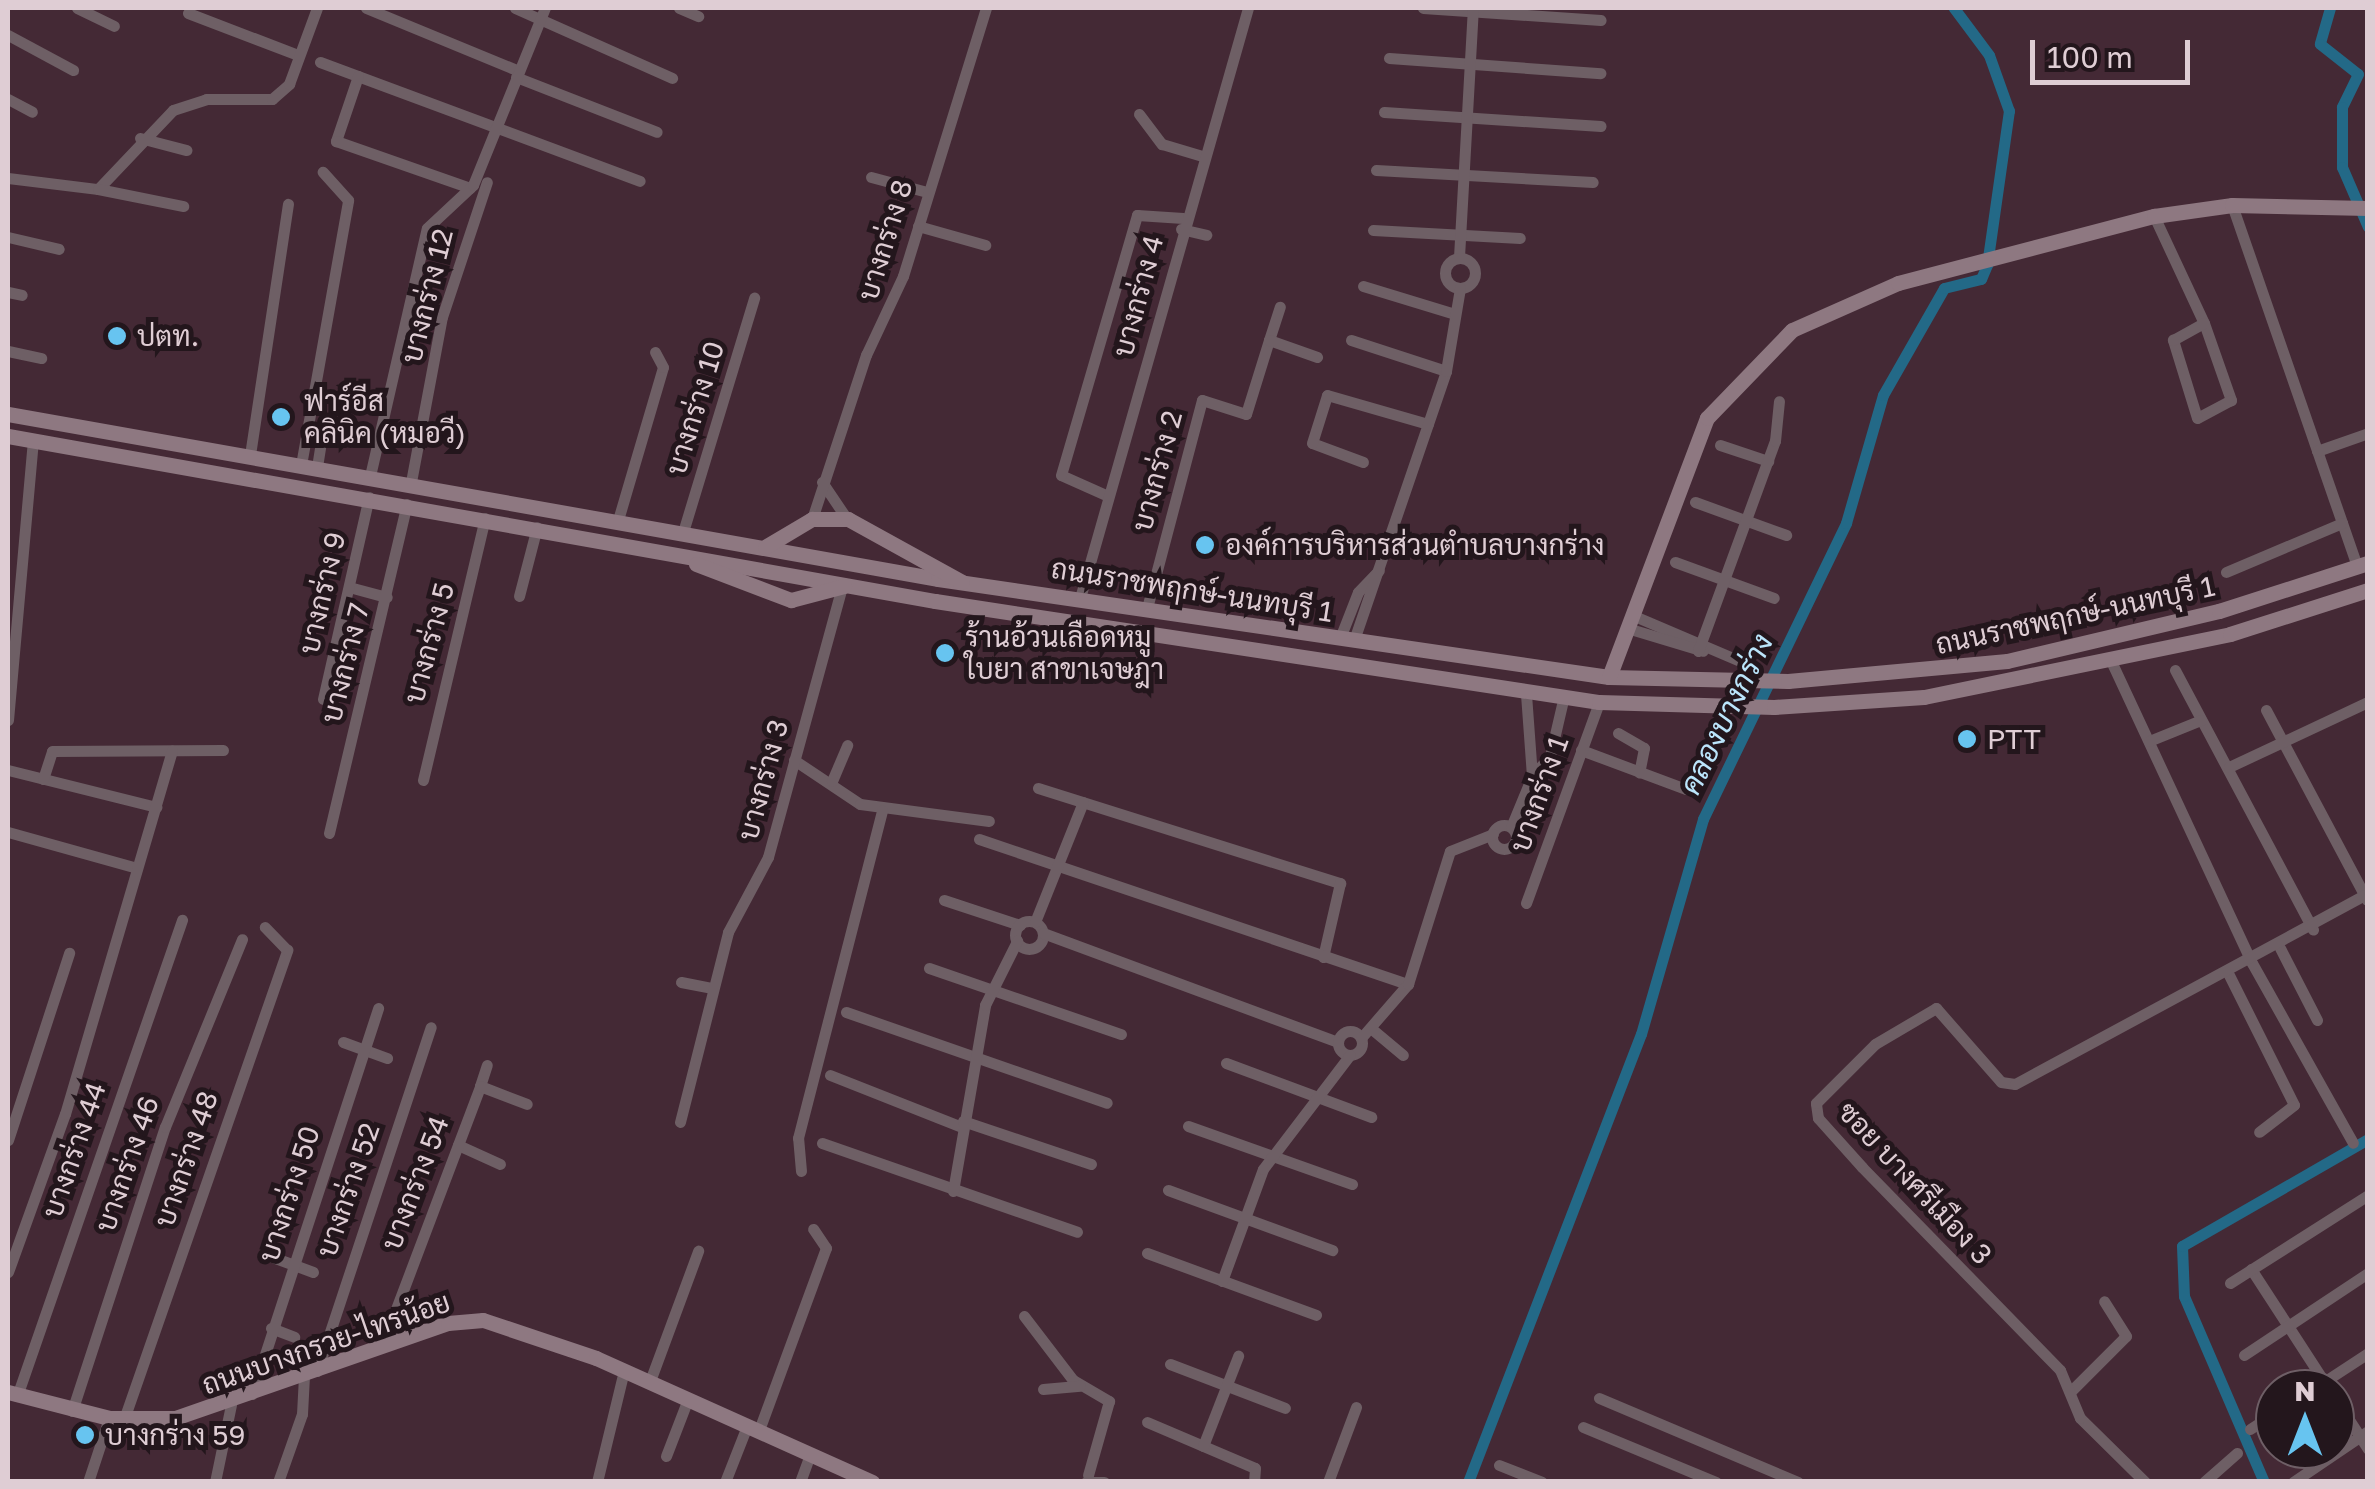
<!DOCTYPE html>
<meta charset="utf-8">
<style>
body{margin:0}
#map{position:relative;width:2375px;height:1489px;overflow:hidden;background:#442935;font-family:"Golos Text",Sarabun,sans-serif}
div>[style]{position:absolute}
[style*='--x']{left:calc(var(--x)*1px);top:calc(var(--y)*1px);width:calc(var(--w)*1px);rotate:calc(var(--a)*1deg)}
.canal>*{height:11px;margin:-5.5px;padding:0 5.5px;transform-origin:5.5px;border-radius:5.5px;background:#236987}
.street>*{height:11px;margin:-5.5px;padding:0 5.5px;transform-origin:5.5px;border-radius:5.5px;background:#6e5f65}
.street>.ring{margin:-5.5px;padding:0;box-sizing:content-box;background:none;border:11px solid #6e5f65;border-radius:50%}
.secondary>*{height:15px;margin:-7.5px;padding:0 7.5px;transform-origin:7.5px;border-radius:7.5px;background:#8e7881}
.dots>*{width:28px;height:28px;translate:-50% -50%;box-sizing:border-box;border:5px solid #23161c;border-radius:50%}
span{translate:-50% -50%;white-space:nowrap;text-align:center;line-height:1.15;-webkit-text-stroke:10px #23161c;paint-order:stroke}
.street-label{font-size:28px;color:#dfcdd4}
.poi-label{font-size:28px;color:#dfcdd4}
.left{translate:0 -50%;text-align:left}
.water-label{font-size:30px;color:#bbe5fb;font-style:italic}
.frame{position:absolute;inset:0;border:10px solid #dfcdd4;pointer-events:none}
.north{position:absolute;left:2255px;top:1369px;width:100px;height:100px;box-sizing:border-box;background:#23161c;border:2px solid #6e5f66;border-radius:50%;rotate:0deg;font-size:28px;font-weight:700;line-height:40px;text-align:center;color:#dfcdd4}
.north::after{content:'';display:block;margin:auto;width:35px;height:45px;background:#67c4f0;clip-path:polygon(50% 0,100% 100%,50% 72%,0 100%)}
.scale{position:absolute;left:2030px;top:40px;width:160px;height:45px;box-sizing:border-box;border:5px solid #dfcdd4;border-top:0;padding-left:12px;font-size:30px;line-height:35px;white-space:nowrap;color:#dfcdd4;-webkit-text-stroke:8px #23161c;paint-order:stroke}
</style>
<div id="map">
<div class="canal">
<div style="--x:2330;--y:8;--w:37;--a:106"></div>
<div style="--x:2320;--y:44;--w:48;--a:38.3"></div>
<div style="--x:2358;--y:74;--w:37;--a:116"></div>
<div style="--x:2342;--y:107;--w:60;--a:90"></div>
<div style="--x:2342;--y:167;--w:65;--a:66.6"></div>
<div style="--x:1468;--y:1482;--w:480;--a:-68.9"></div>
<div style="--x:1641;--y:1034;--w:224;--a:-73.9"></div>
<div style="--x:1703;--y:819;--w:329;--a:-64.2"></div>
<div style="--x:1846;--y:523;--w:133;--a:-73.9"></div>
<div style="--x:1883;--y:395;--w:123;--a:-60.3"></div>
<div style="--x:1944;--y:288;--w:38;--a:-14"></div>
<div style="--x:1981;--y:279;--w:15;--a:-67"></div>
<div style="--x:1987;--y:265;--w:156;--a:-81.9"></div>
<div style="--x:2009;--y:111;--w:59;--a:-109.7"></div>
<div style="--x:1989;--y:55;--w:59;--a:-126.7"></div>
<div style="--x:2264;--y:1482;--w:202;--a:-113.3"></div>
<div style="--x:2184;--y:1296;--w:50;--a:-92.3"></div>
<div style="--x:2182;--y:1246;--w:215;--a:-29.9"></div>
</div>
<div class="street">
<div style="--x:77;--y:8;--w:41;--a:25.9"></div>
<div style="--x:366;--y:8;--w:165;--a:22.4"></div>
<div style="--x:515;--y:8;--w:172;--a:24"></div>
<div style="--x:679;--y:8;--w:21;--a:23"></div>
<div style="--x:1423;--y:8;--w:178;--a:3.9"></div>
<div style="--x:188;--y:13;--w:118;--a:20.9"></div>
<div style="--x:8;--y:35;--w:74;--a:28.3"></div>
<div style="--x:1389;--y:58;--w:212;--a:4.1"></div>
<div style="--x:320;--y:62;--w:341;--a:20.4"></div>
<div style="--x:358;--y:76;--w:69;--a:108.7"></div>
<div style="--x:336;--y:141;--w:142;--a:19.3"></div>
<div style="--x:516;--y:77;--w:151;--a:21.3"></div>
<div style="--x:8;--y:99;--w:27;--a:28"></div>
<div style="--x:1384;--y:112;--w:217;--a:3.7"></div>
<div style="--x:1139;--y:114;--w:38;--a:53"></div>
<div style="--x:1162;--y:144;--w:42;--a:16.7"></div>
<div style="--x:140;--y:138;--w:48;--a:14.6"></div>
<div style="--x:1376;--y:170;--w:217;--a:3.2"></div>
<div style="--x:871;--y:177;--w:58;--a:15"></div>
<div style="--x:8;--y:178;--w:91;--a:7"></div>
<div style="--x:98;--y:189;--w:109;--a:-46.5"></div>
<div style="--x:173;--y:110;--w:35;--a:-18"></div>
<div style="--x:206;--y:99;--w:66;--a:0"></div>
<div style="--x:272;--y:99;--w:23;--a:-41"></div>
<div style="--x:289;--y:84;--w:81;--a:-69.8"></div>
<div style="--x:98;--y:189;--w:87;--a:11.3"></div>
<div style="--x:2232;--y:205;--w:382;--a:70.9"></div>
<div style="--x:2154;--y:216;--w:118;--a:65"></div>
<div style="--x:2204;--y:323;--w:82;--a:70.7"></div>
<div style="--x:2231;--y:400;--w:38;--a:152"></div>
<div style="--x:2197;--y:418;--w:82;--a:-107.1"></div>
<div style="--x:2173;--y:340;--w:35;--a:-29"></div>
<div style="--x:918;--y:226;--w:70;--a:15.8"></div>
<div style="--x:1181;--y:229;--w:26;--a:13"></div>
<div style="--x:1373;--y:230;--w:147;--a:3.1"></div>
<div style="--x:8;--y:237;--w:52;--a:13.2"></div>
<div style="--x:1459;--y:257;--w:249;--a:-86.8"></div>
<div class="ring" style="left:1445px;top:258px;width:19px;height:19px"></div>
<div style="--x:1363;--y:286;--w:96;--a:16.9"></div>
<div style="--x:8;--y:292;--w:14;--a:12"></div>
<div style="--x:1269;--y:340;--w:35;--a:-72"></div>
<div style="--x:1351;--y:340;--w:100;--a:18.1"></div>
<div style="--x:8;--y:351;--w:34;--a:12"></div>
<div style="--x:1720;--y:445;--w:51;--a:18.4"></div>
<div style="--x:2317;--y:451;--w:54;--a:-19.4"></div>
<div style="--x:250;--y:455;--w:254;--a:-81.4"></div>
<div style="--x:1363;--y:462;--w:54;--a:-159.6"></div>
<div style="--x:1312;--y:443;--w:50;--a:-72.6"></div>
<div style="--x:1327;--y:395;--w:105;--a:16"></div>
<div style="--x:301;--y:465;--w:269;--a:-79.9"></div>
<div style="--x:348;--y:200;--w:38;--a:-132"></div>
<div style="--x:317;--y:467;--w:45;--a:-81"></div>
<div style="--x:370;--y:476;--w:254;--a:-77.1"></div>
<div style="--x:427;--y:228;--w:63;--a:-43.1"></div>
<div style="--x:473;--y:185;--w:191;--a:-67.9"></div>
<div style="--x:411;--y:482;--w:168;--a:-79.4"></div>
<div style="--x:442;--y:317;--w:142;--a:-71.6"></div>
<div style="--x:822;--y:482;--w:45;--a:56"></div>
<div style="--x:1108;--y:496;--w:51;--a:-155.9"></div>
<div style="--x:1061;--y:475;--w:271;--a:-73.7"></div>
<div style="--x:1137;--y:215;--w:46;--a:3.7"></div>
<div style="--x:1695;--y:502;--w:97;--a:19.9"></div>
<div style="--x:812;--y:519;--w:173;--a:-71.8"></div>
<div style="--x:866;--y:355;--w:87;--a:-64.9"></div>
<div style="--x:903;--y:276;--w:281;--a:-72.8"></div>
<div style="--x:618;--y:520;--w:159;--a:-73.6"></div>
<div style="--x:663;--y:367;--w:17;--a:-118"></div>
<div style="--x:683;--y:532;--w:245;--a:-73.1"></div>
<div style="--x:1675;--y:562;--w:105;--a:20"></div>
<div style="--x:2226;--y:572;--w:126;--a:-22.9"></div>
<div style="--x:349;--y:587;--w:39;--a:15"></div>
<div style="--x:519;--y:596;--w:71;--a:-75.4"></div>
<div style="--x:1080;--y:598;--w:613;--a:-74.11"></div>
<div style="--x:1147;--y:608;--w:215;--a:-75.2"></div>
<div style="--x:1202;--y:400;--w:46;--a:17.7"></div>
<div style="--x:1246;--y:414;--w:77;--a:-72.7"></div>
<div style="--x:1269;--y:340;--w:51;--a:19.5"></div>
<div style="--x:1632;--y:615;--w:125;--a:23.1"></div>
<div style="--x:1627;--y:628;--w:79;--a:16.8"></div>
<div style="--x:1340;--y:638;--w:49;--a:-68.6"></div>
<div style="--x:1358;--y:592;--w:30;--a:-46"></div>
<div style="--x:1354;--y:640;--w:284;--a:-71.1"></div>
<div style="--x:1446;--y:371;--w:84;--a:-80.4"></div>
<div style="--x:1698;--y:651;--w:224;--a:-69.9"></div>
<div style="--x:1775;--y:441;--w:40;--a:-84.3"></div>
<div style="--x:2111;--y:661;--w:333;--a:65"></div>
<div style="--x:2252;--y:963;--w:206;--a:60.7"></div>
<div style="--x:2175;--y:670;--w:294;--a:62"></div>
<div style="--x:323;--y:699;--w:207;--a:-77.2"></div>
<div style="--x:2266;--y:710;--w:215;--a:62"></div>
<div style="--x:8;--y:720;--w:280;--a:-84.9"></div>
<div style="--x:1618;--y:733;--w:30;--a:30"></div>
<div style="--x:1644;--y:748;--w:25;--a:101"></div>
<div style="--x:2149;--y:741;--w:56;--a:-22"></div>
<div style="--x:1581;--y:750;--w:112;--a:20.4"></div>
<div style="--x:794;--y:760;--w:79;--a:33.7"></div>
<div style="--x:860;--y:804;--w:130;--a:7.5"></div>
<div style="--x:2229;--y:767;--w:153;--a:-25.1"></div>
<div style="--x:8;--y:770;--w:153;--a:14"></div>
<div style="--x:1532;--y:776;--w:27;--a:-48"></div>
<div style="--x:1550;--y:756;--w:57;--a:-76.9"></div>
<div style="--x:43;--y:779;--w:29;--a:-72"></div>
<div style="--x:52;--y:751;--w:171;--a:-0.3"></div>
<div style="--x:423;--y:780;--w:269;--a:-76.7"></div>
<div style="--x:832;--y:781;--w:39;--a:-67"></div>
<div style="--x:1038;--y:788;--w:317;--a:17.5"></div>
<div style="--x:1340;--y:883;--w:76;--a:102.9"></div>
<div class="ring" style="left:1492px;top:825px;width:13px;height:13px"></div>
<div style="--x:1511;--y:827;--w:55;--a:-67.6"></div>
<div style="--x:1532;--y:776;--w:82;--a:-94.2"></div>
<div style="--x:8;--y:832;--w:134;--a:15.6"></div>
<div style="--x:329;--y:833;--w:338;--a:-76.7"></div>
<div style="--x:979;--y:839;--w:453;--a:18.7"></div>
<div style="--x:944;--y:900;--w:80;--a:18.2"></div>
<div style="--x:1526;--y:903;--w:214;--a:-70"></div>
<div class="ring" style="left:1015px;top:921px;width:17px;height:17px"></div>
<div style="--x:1035;--y:922;--w:129;--a:-68.2"></div>
<div style="--x:1043;--y:933;--w:314;--a:20.3"></div>
<div style="--x:2280;--y:948;--w:81;--a:62.8"></div>
<div style="--x:929;--y:968;--w:203;--a:19"></div>
<div style="--x:2229;--y:975;--w:145;--a:63.4"></div>
<div style="--x:2294;--y:1105;--w:44;--a:142.4"></div>
<div style="--x:681;--y:982;--w:32;--a:11"></div>
<div style="--x:846;--y:1012;--w:276;--a:19.2"></div>
<div style="--x:1373;--y:1030;--w:39;--a:40"></div>
<div class="ring" style="left:1338px;top:1031px;width:13px;height:13px"></div>
<div style="--x:1361;--y:1038;--w:72;--a:-49"></div>
<div style="--x:1408;--y:984;--w:139;--a:-72.5"></div>
<div style="--x:1450;--y:851;--w:46;--a:-21.6"></div>
<div style="--x:343;--y:1042;--w:47;--a:20"></div>
<div style="--x:1226;--y:1063;--w:155;--a:20.4"></div>
<div style="--x:830;--y:1075;--w:142;--a:21.5"></div>
<div style="--x:480;--y:1086;--w:22;--a:-72"></div>
<div style="--x:963;--y:1121;--w:135;--a:18.6"></div>
<div style="--x:680;--y:1122;--w:196;--a:-75.8"></div>
<div style="--x:728;--y:932;--w:85;--a:-61.9"></div>
<div style="--x:768;--y:857;--w:280;--a:-74.7"></div>
<div style="--x:1188;--y:1126;--w:174;--a:19.5"></div>
<div style="--x:8;--y:1140;--w:197;--a:-71.9"></div>
<div style="--x:822;--y:1143;--w:270;--a:19.2"></div>
<div style="--x:458;--y:1145;--w:46;--a:24.3"></div>
<div style="--x:801;--y:1171;--w:33;--a:-95"></div>
<div style="--x:798;--y:1138;--w:338;--a:-75.6"></div>
<div style="--x:1168;--y:1190;--w:175;--a:20.1"></div>
<div style="--x:953;--y:1191;--w:189;--a:-80.2"></div>
<div style="--x:985;--y:1005;--w:72;--a:-63.4"></div>
<div style="--x:1147;--y:1253;--w:180;--a:20.1"></div>
<div style="--x:267;--y:1255;--w:49;--a:20.3"></div>
<div style="--x:2251;--y:1269;--w:143;--a:57"></div>
<div style="--x:8;--y:1272;--w:168;--a:-70.2"></div>
<div style="--x:65;--y:1114;--w:379;--a:-73.6"></div>
<div style="--x:1222;--y:1281;--w:119;--a:-69.9"></div>
<div style="--x:1263;--y:1169;--w:143;--a:-52.7"></div>
<div style="--x:2230;--y:1283;--w:164;--a:-32.5"></div>
<div style="--x:1024;--y:1316;--w:81;--a:52.6"></div>
<div style="--x:1073;--y:1380;--w:42;--a:30.3"></div>
<div style="--x:1109;--y:1401;--w:77;--a:105.8"></div>
<div style="--x:271;--y:1328;--w:25;--a:21"></div>
<div style="--x:382;--y:1346;--w:278;--a:-69.3"></div>
<div style="--x:480;--y:1086;--w:50;--a:21"></div>
<div style="--x:2244;--y:1355;--w:149;--a:-33.5"></div>
<div style="--x:1170;--y:1364;--w:123;--a:20.9"></div>
<div style="--x:317;--y:1371;--w:362;--a:-71.7"></div>
<div style="--x:650;--y:1381;--w:139;--a:-69.7"></div>
<div style="--x:1043;--y:1389;--w:37;--a:-5"></div>
<div style="--x:2313;--y:1389;--w:66;--a:-33.2"></div>
<div style="--x:2070;--y:1392;--w:79;--a:-45"></div>
<div style="--x:2126;--y:1336;--w:41;--a:-122.2"></div>
<div style="--x:252;--y:1394;--w:406;--a:-71.9"></div>
<div style="--x:17;--y:1396;--w:504;--a:-70.88"></div>
<div style="--x:1599;--y:1398;--w:216;--a:22.9"></div>
<div style="--x:2335;--y:1398;--w:61;--a:57.1"></div>
<div style="--x:72;--y:1411;--w:299;--a:-71.9"></div>
<div style="--x:165;--y:1127;--w:203;--a:-67.7"></div>
<div style="--x:124;--y:1419;--w:497;--a:-70.8"></div>
<div style="--x:287;--y:950;--w:32;--a:-134"></div>
<div style="--x:1147;--y:1422;--w:117;--a:23.1"></div>
<div style="--x:1255;--y:1468;--w:14;--a:94"></div>
<div style="--x:1583;--y:1427;--w:144;--a:22.5"></div>
<div style="--x:2250;--y:1429;--w:30;--a:-33"></div>
<div style="--x:759;--y:1430;--w:194;--a:-69.8"></div>
<div style="--x:826;--y:1248;--w:23;--a:-124"></div>
<div style="--x:1203;--y:1446;--w:97;--a:-68.7"></div>
<div style="--x:666;--y:1456;--w:61;--a:-68.9"></div>
<div style="--x:1499;--y:1465;--w:46;--a:21.6"></div>
<div style="--x:88;--y:1482;--w:67;--a:-71.8"></div>
<div style="--x:215;--y:1482;--w:79;--a:-78.3"></div>
<div style="--x:278;--y:1482;--w:72;--a:-70.6"></div>
<div style="--x:302;--y:1414;--w:38;--a:-87"></div>
<div style="--x:597;--y:1482;--w:115;--a:-76.4"></div>
<div style="--x:725;--y:1482;--w:60;--a:-68.6"></div>
<div style="--x:800;--y:1482;--w:30;--a:-70"></div>
<div style="--x:1086;--y:1482;--w:18;--a:0"></div>
<div style="--x:1328;--y:1482;--w:80;--a:-69.5"></div>
<div style="--x:2145;--y:1482;--w:91;--a:-135.4"></div>
<div style="--x:2080;--y:1418;--w:52;--a:-112.6"></div>
<div style="--x:2060;--y:1370;--w:284;--a:-134.3"></div>
<div style="--x:1862;--y:1167;--w:66;--a:-131.9"></div>
<div style="--x:1818;--y:1118;--w:15;--a:-98"></div>
<div style="--x:1816;--y:1103;--w:83;--a:-45"></div>
<div style="--x:1875;--y:1044;--w:71;--a:-30.5"></div>
<div style="--x:1936;--y:1008;--w:98;--a:48.7"></div>
<div style="--x:2001;--y:1082;--w:14;--a:8"></div>
<div style="--x:2015;--y:1084;--w:397;--a:-28.4"></div>
<div style="--x:2204;--y:1482;--w:44;--a:-41.3"></div>
<div style="--x:2293;--y:1482;--w:91;--a:-34.2"></div>
</div>
<div class="secondary">
<div style="--x:8;--y:414;--w:945;--a:10.06"></div>
<div style="--x:938;--y:579;--w:678;--a:8.31"></div>
<div style="--x:1609;--y:677;--w:179;--a:1.3"></div>
<div style="--x:1788;--y:681;--w:220;--a:-5.2"></div>
<div style="--x:2007;--y:661;--w:218;--a:-13.3"></div>
<div style="--x:2219;--y:611;--w:157;--a:-17.9"></div>
<div style="--x:8;--y:436;--w:942;--a:10.09"></div>
<div style="--x:935;--y:601;--w:672;--a:8.65"></div>
<div style="--x:1599;--y:702;--w:175;--a:1.6"></div>
<div style="--x:1774;--y:707;--w:150;--a:-3.8"></div>
<div style="--x:1924;--y:697;--w:312;--a:-11.6"></div>
<div style="--x:2230;--y:634;--w:145;--a:-17.7"></div>
<div style="--x:765;--y:547;--w:55;--a:-30.8"></div>
<div style="--x:812;--y:519;--w:36;--a:0"></div>
<div style="--x:848;--y:519;--w:130;--a:28.9"></div>
<div style="--x:696;--y:564;--w:102;--a:20.8"></div>
<div style="--x:791;--y:600;--w:55;--a:-14.8"></div>
<div style="--x:1609;--y:677;--w:277;--a:-69.3"></div>
<div style="--x:1707;--y:418;--w:122;--a:-46"></div>
<div style="--x:1792;--y:330;--w:116;--a:-23.9"></div>
<div style="--x:1898;--y:283;--w:265;--a:-14.7"></div>
<div style="--x:2154;--y:216;--w:79;--a:-8"></div>
<div style="--x:2232;--y:205;--w:136;--a:1.3"></div>
<div style="--x:8;--y:1392;--w:104;--a:14.4"></div>
<div style="--x:109;--y:1418;--w:66;--a:0"></div>
<div style="--x:175;--y:1418;--w:289;--a:-19.2"></div>
<div style="--x:448;--y:1323;--w:35;--a:-5"></div>
<div style="--x:483;--y:1320;--w:119;--a:18.6"></div>
<div style="--x:596;--y:1358;--w:303;--a:24.2"></div>
</div>
<div class="dots">
<div style="left:117px;top:336px;background:#67c4f0"></div>
<div style="left:281px;top:417px;background:#67c4f0"></div>
<div style="left:1205px;top:545px;background:#67c4f0"></div>
<div style="left:945px;top:653px;background:#67c4f0"></div>
<div style="left:1967px;top:739px;background:#67c4f0"></div>
<div style="left:85px;top:1435px;background:#67c4f0"></div>
</div>
<div class="street-label">
<span style="left:885px;top:240px;rotate:-73deg">บางกร่าง 8</span>
<span style="left:427px;top:296px;rotate:-76deg">บางกร่าง 12</span>
<span style="left:1138px;top:296px;rotate:-75deg">บางกร่าง 4</span>
<span style="left:695px;top:408px;rotate:-73deg">บางกร่าง 10</span>
<span style="left:1157px;top:471px;rotate:-75deg">บางกร่าง 2</span>
<span style="left:1192px;top:590px;rotate:9deg">ถนนราชพฤกษ์-นนทบุรี 1</span>
<span style="left:322px;top:593px;rotate:-77deg">บางกร่าง 9</span>
<span style="left:2075px;top:615px;rotate:-12deg">ถนนราชพฤกษ์-นนทบุรี 1</span>
<span style="left:429px;top:643px;rotate:-75deg">บางกร่าง 5</span>
<span style="left:345px;top:663px;rotate:-76deg">บางกร่าง 7</span>
<span style="left:763px;top:780px;rotate:-75deg">บางกร่าง 3</span>
<span style="left:1539px;top:794px;rotate:-70deg">บางกร่าง 1</span>
<span style="left:74px;top:1150px;rotate:-71deg">บางกร่าง 44</span>
<span style="left:186px;top:1159px;rotate:-71deg">บางกร่าง 48</span>
<span style="left:127px;top:1164px;rotate:-71deg">บางกร่าง 46</span>
<span style="left:415px;top:1183px;rotate:-69deg">บางกร่าง 54</span>
<span style="left:1915px;top:1183px;rotate:47deg">ซอย บางศรีเมือง 3</span>
<span style="left:348px;top:1190px;rotate:-71deg">บางกร่าง 52</span>
<span style="left:289px;top:1194px;rotate:-72deg">บางกร่าง 50</span>
<span style="left:326px;top:1343px;rotate:-19deg">ถนนบางกรวย-ไทรน้อย</span>
</div>
<div class="poi-label">
<span class="left" style="left:137px;top:336px">ปตท.</span>
<span class="left" style="left:304px;top:417px">ฟาร์อีส<br>คลินิค (หมอวี)</span>
<span class="left" style="left:1225px;top:545px">องค์การบริหารส่วนตำบลบางกร่าง</span>
<span class="left" style="left:965px;top:653px">ร้านอ้วนเลือดหมู<br>ใบยา สาขาเจษฎา</span>
<span class="left" style="left:1987px;top:739px">PTT</span>
<span class="left" style="left:105px;top:1435px">บางกร่าง 59</span>
</div>
<div class="water-label">
<span style="left:1726px;top:714px;rotate:-64deg">คลองบางกร่าง</span>
</div>
<div class="frame"></div>
<div class="north">N</div>
<div class="scale">100 m</div>
</div>
